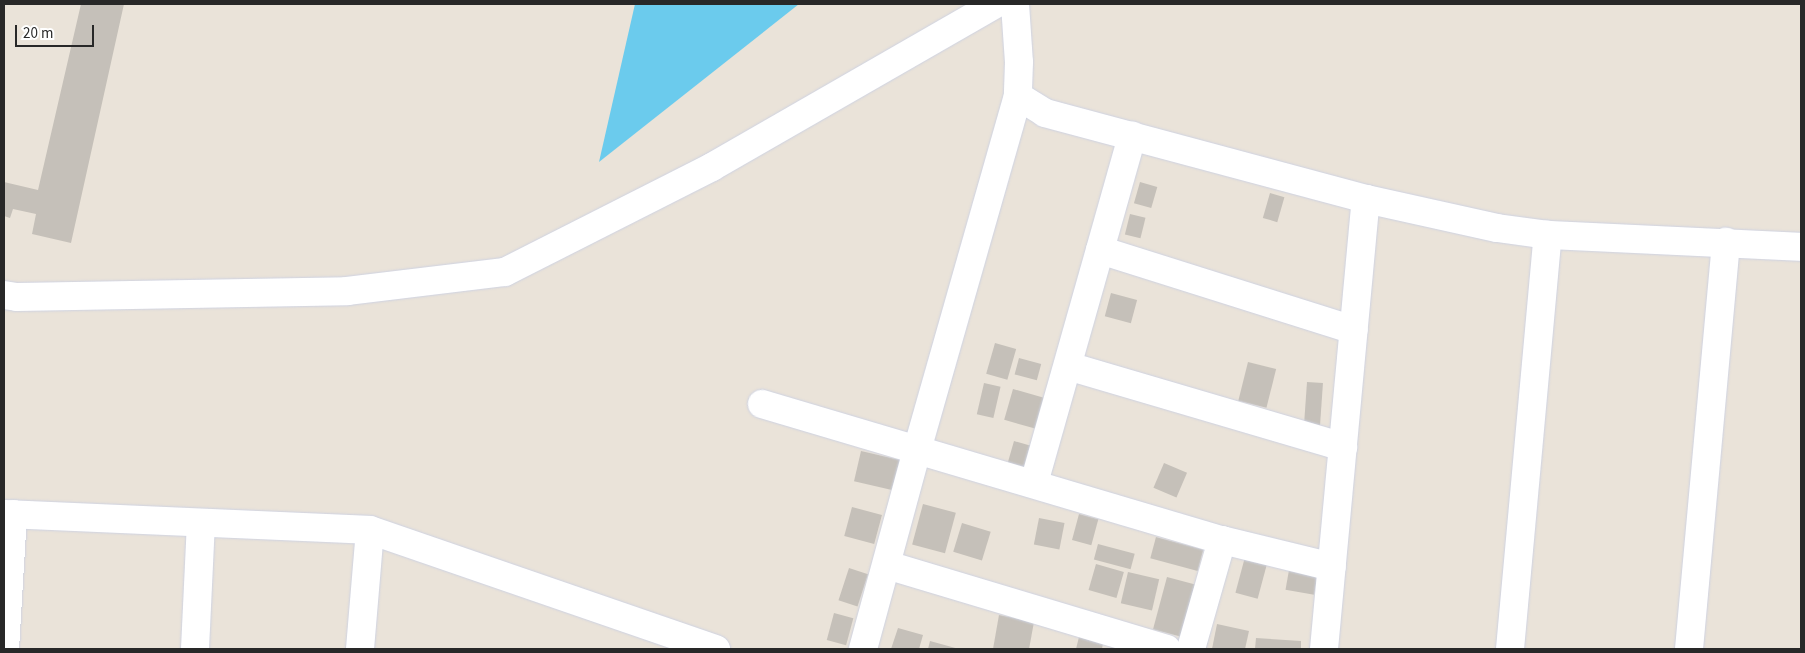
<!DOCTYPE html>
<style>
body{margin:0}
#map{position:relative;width:1805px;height:653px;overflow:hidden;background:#eae3d9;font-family:"Source Sans 3",sans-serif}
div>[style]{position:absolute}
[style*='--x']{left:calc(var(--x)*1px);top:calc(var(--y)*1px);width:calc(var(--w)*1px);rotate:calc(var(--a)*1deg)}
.water>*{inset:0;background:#6bcbed}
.building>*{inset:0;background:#c5c0b9;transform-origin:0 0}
.roads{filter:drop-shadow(0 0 1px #ced2e1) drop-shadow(0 0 1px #ced2e1)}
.minor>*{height:28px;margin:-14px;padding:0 14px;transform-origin:14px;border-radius:14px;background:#fff}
span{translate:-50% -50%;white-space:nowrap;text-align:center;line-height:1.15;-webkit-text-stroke:4px #fff;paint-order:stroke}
.frame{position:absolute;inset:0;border:5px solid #282828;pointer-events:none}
.scale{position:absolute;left:15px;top:25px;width:79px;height:22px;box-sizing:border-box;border:2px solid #282828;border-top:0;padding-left:6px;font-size:15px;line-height:18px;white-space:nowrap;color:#282828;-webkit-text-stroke:4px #fff;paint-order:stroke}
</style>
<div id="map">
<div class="water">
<div style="clip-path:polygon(635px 4px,799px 4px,599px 162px)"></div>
</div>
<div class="building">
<div style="clip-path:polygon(81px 4px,124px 4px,71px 243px,32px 234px,36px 214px,13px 209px,10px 218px,4px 216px,4px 182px,38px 190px)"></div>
<div style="left:1140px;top:182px;width:18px;height:22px;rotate:16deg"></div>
<div style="left:1270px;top:193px;width:15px;height:26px;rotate:16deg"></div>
<div style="left:1130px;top:214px;width:16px;height:21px;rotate:14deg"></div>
<div style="left:1111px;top:293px;width:27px;height:24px;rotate:15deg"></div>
<div style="left:995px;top:343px;width:22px;height:32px;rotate:16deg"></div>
<div style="left:1019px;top:358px;width:23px;height:17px;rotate:15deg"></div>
<div style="left:1248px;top:362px;width:29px;height:40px;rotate:14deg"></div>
<div style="left:1307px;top:382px;width:16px;height:43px;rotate:4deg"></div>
<div style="left:984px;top:383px;width:17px;height:32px;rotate:13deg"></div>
<div style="left:1013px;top:389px;width:33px;height:32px;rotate:16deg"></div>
<div style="left:1014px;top:441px;width:22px;height:27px;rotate:16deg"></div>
<div style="left:861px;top:451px;width:40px;height:31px;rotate:13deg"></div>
<div style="left:1164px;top:463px;width:25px;height:27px;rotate:23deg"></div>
<div style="left:923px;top:504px;width:34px;height:42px;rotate:15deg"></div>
<div style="left:852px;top:507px;width:31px;height:30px;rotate:15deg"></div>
<div style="left:1079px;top:514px;width:20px;height:27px;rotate:15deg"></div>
<div style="left:1039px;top:518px;width:26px;height:27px;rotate:11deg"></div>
<div style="left:962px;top:523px;width:30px;height:30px;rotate:17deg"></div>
<div style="left:1156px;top:537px;width:49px;height:22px;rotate:15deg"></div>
<div style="left:1098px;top:544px;width:38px;height:16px;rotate:15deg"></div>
<div style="left:1245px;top:557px;width:23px;height:37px;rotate:15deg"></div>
<div style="left:1096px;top:564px;width:29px;height:27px;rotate:16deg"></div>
<div style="left:849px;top:568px;width:20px;height:34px;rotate:18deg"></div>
<div style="left:1289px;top:570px;width:29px;height:20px;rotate:10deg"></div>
<div style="left:1128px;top:572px;width:32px;height:32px;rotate:13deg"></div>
<div style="left:1167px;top:577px;width:34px;height:54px;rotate:15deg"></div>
<div style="left:834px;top:613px;width:20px;height:28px;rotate:15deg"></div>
<div style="clip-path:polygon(999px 615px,1034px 622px,1029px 649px,993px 649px)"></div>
<div style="clip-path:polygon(1217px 624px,1249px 631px,1245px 649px,1212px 649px)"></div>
<div style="clip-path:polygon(898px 628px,923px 635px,919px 649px,891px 649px)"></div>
<div style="clip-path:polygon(1079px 637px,1103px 643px,1102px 649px,1076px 649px)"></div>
<div style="clip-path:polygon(1256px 638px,1301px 641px,1301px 649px,1255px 649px)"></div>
<div style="clip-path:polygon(930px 641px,959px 649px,928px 649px)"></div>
</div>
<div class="roads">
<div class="minor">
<div style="--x:1015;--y:4;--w:58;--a:86.1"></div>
<div style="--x:1019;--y:62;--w:34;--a:92"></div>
<div style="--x:1018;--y:96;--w:32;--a:32"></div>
<div style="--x:1045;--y:113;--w:332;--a:15"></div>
<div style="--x:1366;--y:199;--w:134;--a:12.5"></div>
<div style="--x:1497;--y:228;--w:51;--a:7.8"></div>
<div style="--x:1548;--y:235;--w:253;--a:2.7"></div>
<div style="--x:1100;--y:250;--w:266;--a:17.5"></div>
<div style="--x:4;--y:295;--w:13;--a:9"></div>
<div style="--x:17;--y:297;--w:330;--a:-1"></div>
<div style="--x:347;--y:291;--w:159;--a:-6.9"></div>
<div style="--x:505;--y:272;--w:232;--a:-26.9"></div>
<div style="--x:712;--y:167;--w:327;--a:-29.9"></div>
<div style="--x:1068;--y:366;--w:287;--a:16.4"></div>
<div style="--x:762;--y:404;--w:480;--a:16.5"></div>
<div style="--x:1222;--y:540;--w:113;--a:105.9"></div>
<div style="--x:1034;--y:483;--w:361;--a:-74.2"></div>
<div style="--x:4;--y:514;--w:366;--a:2.5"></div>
<div style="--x:370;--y:530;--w:366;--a:19"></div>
<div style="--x:1222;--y:540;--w:113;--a:13.8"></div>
<div style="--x:887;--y:565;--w:292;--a:16.7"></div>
<div style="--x:5;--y:649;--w:135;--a:-86.6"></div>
<div style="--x:195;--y:649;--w:126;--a:-87.3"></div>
<div style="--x:360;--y:649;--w:119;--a:-85.2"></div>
<div style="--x:863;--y:649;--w:206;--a:-74.8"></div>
<div style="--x:917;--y:450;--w:368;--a:-74.1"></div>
<div style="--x:1324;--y:649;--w:452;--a:-84.7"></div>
<div style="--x:1510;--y:649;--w:416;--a:-84.8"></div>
<div style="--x:1689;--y:649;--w:409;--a:-84.8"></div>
</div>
</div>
<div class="frame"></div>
<div class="scale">20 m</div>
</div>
